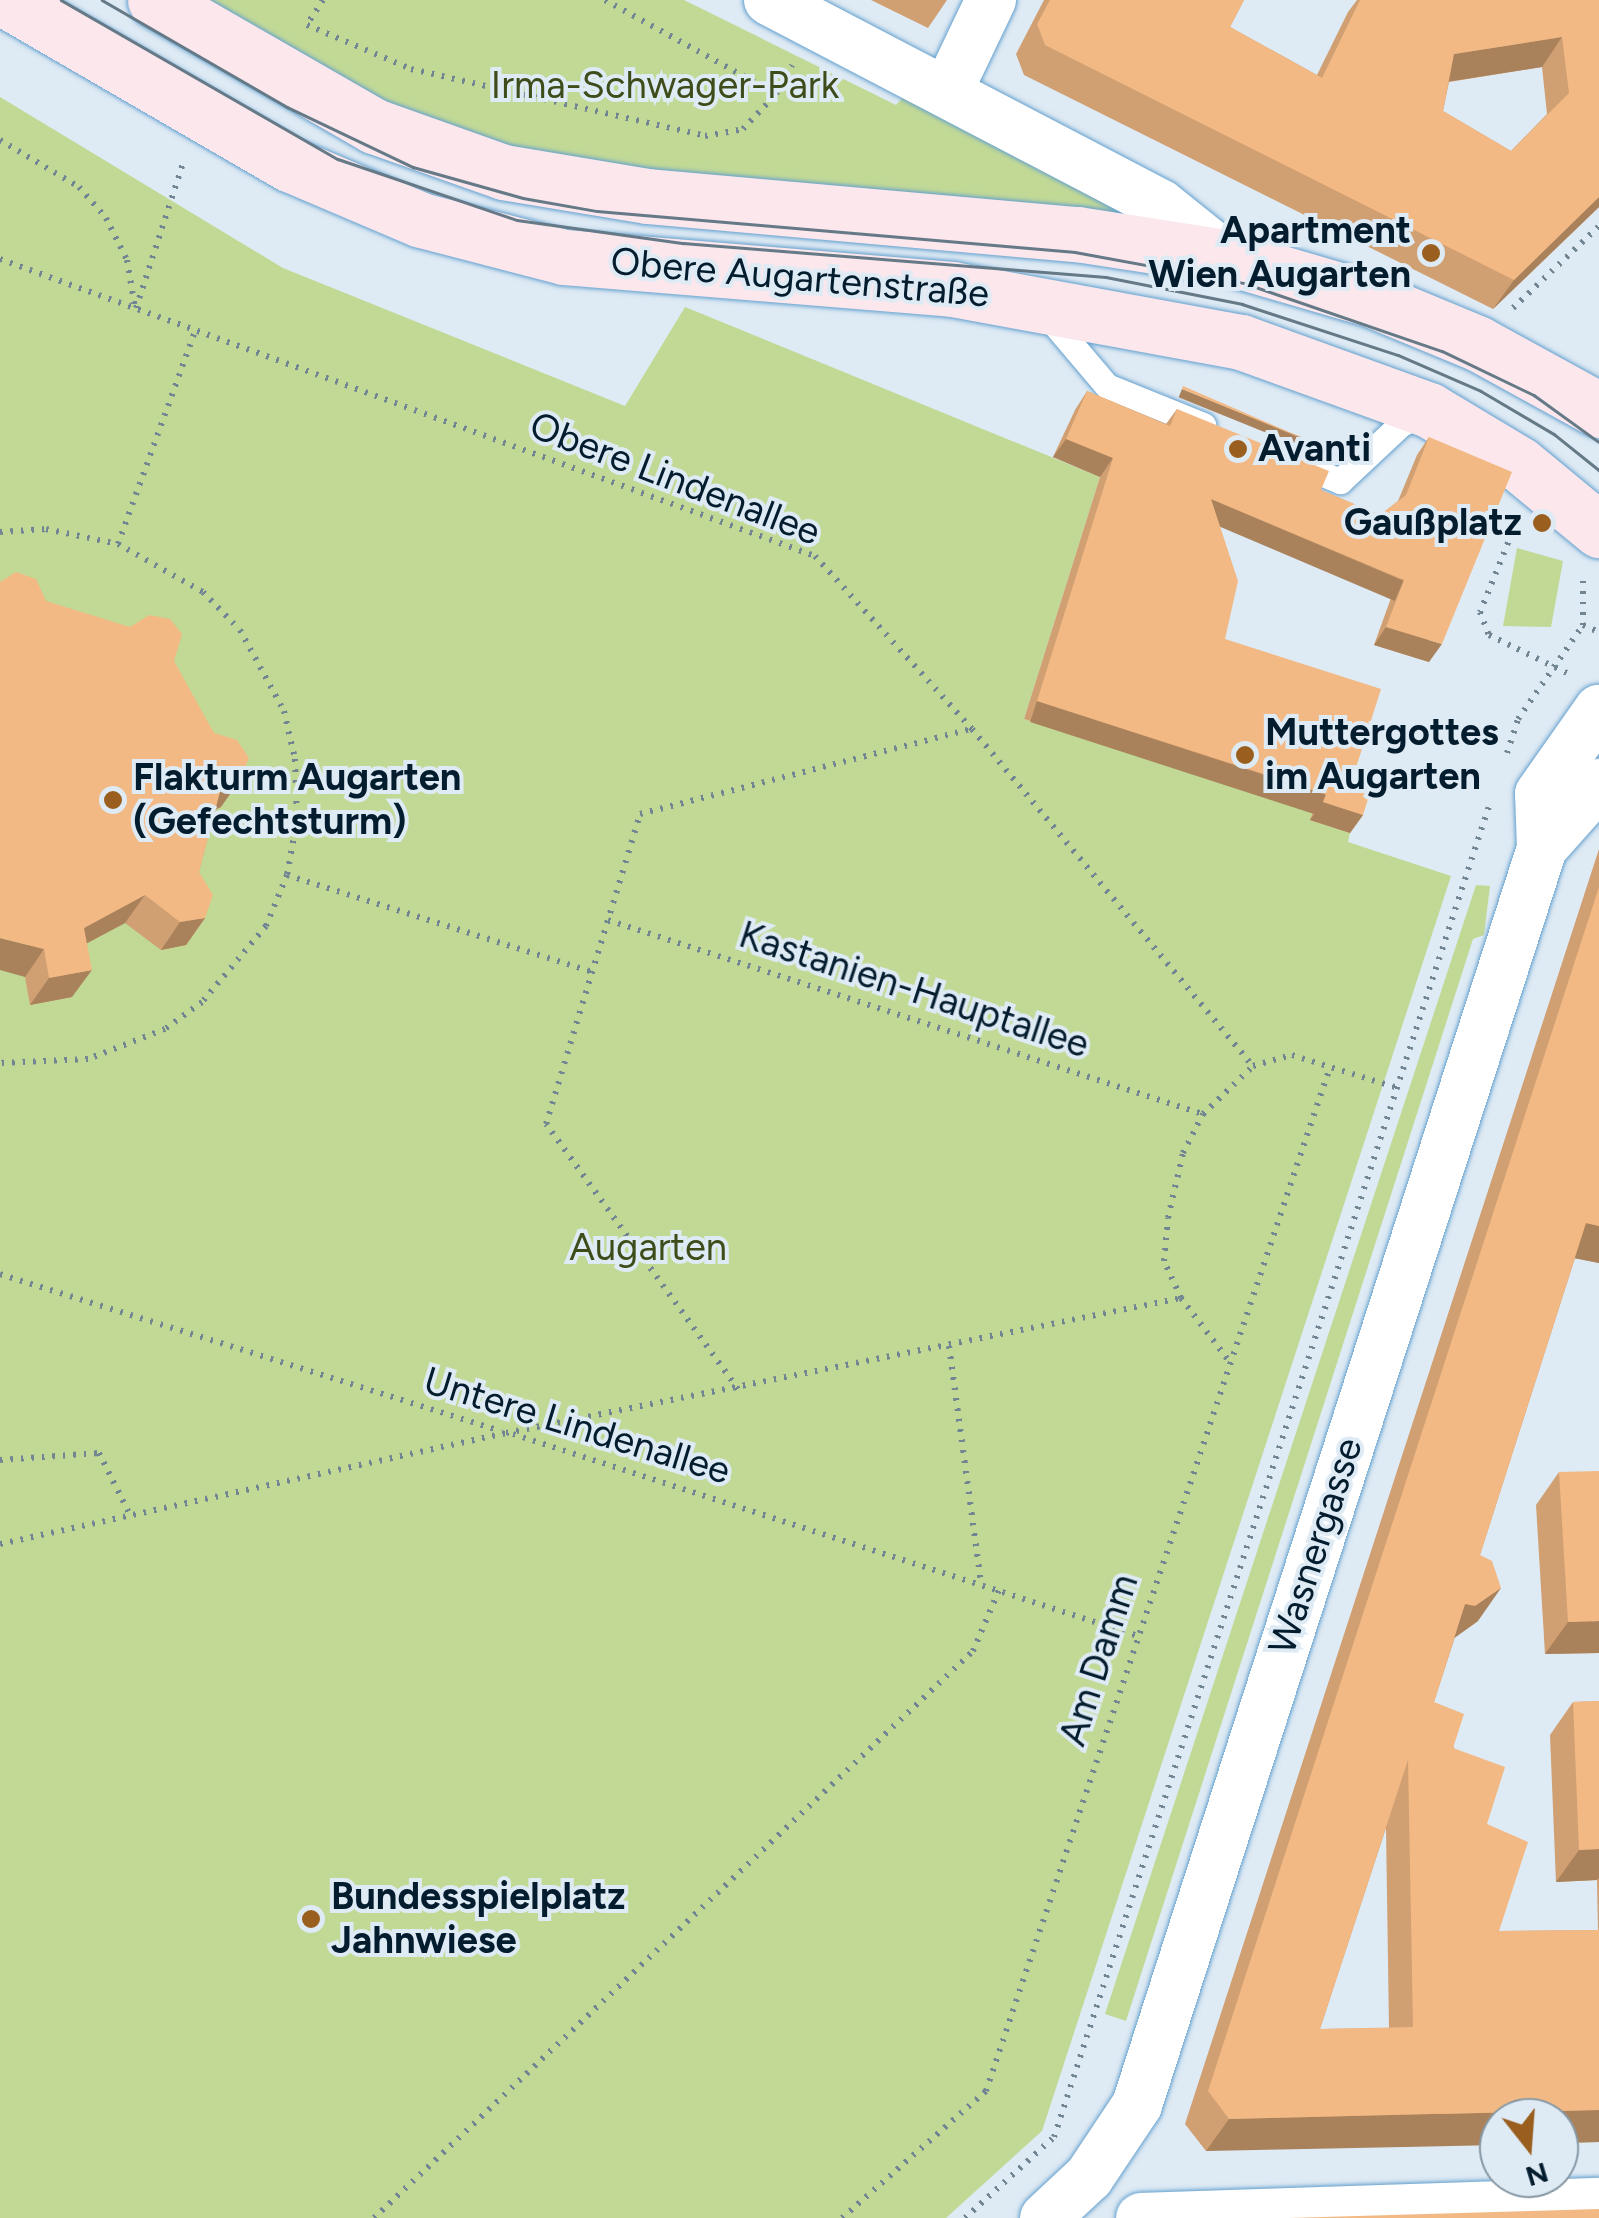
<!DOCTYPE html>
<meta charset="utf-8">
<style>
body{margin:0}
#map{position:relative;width:1599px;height:2218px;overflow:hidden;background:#deeaf4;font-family:Figtree,sans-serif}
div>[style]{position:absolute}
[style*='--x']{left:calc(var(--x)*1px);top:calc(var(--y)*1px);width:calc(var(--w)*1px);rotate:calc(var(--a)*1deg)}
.green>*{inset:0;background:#c2d996}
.path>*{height:6px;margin-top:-3px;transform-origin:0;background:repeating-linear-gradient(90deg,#728593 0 2.5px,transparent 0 10.5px)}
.roads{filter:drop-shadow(0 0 2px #64a0ce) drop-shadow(0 0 2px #64a0ce)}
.lane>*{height:25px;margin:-12.5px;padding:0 12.5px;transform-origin:12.5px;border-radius:12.5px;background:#fff}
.street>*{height:50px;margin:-25px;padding:0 25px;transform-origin:25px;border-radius:25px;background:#fff}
.secondary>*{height:55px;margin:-27.5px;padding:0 27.5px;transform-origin:27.5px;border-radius:27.5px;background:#fbe7ec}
.tram>*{height:2.5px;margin:-1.25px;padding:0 1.25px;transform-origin:1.25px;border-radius:1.25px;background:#657987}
.wall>*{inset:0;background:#d09f72}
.shaded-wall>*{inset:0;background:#a9825c;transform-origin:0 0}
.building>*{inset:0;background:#f2b984}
.dots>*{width:28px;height:28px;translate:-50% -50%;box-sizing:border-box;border:5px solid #deeaf4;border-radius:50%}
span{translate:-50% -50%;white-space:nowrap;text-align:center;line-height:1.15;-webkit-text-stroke:8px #deeaf4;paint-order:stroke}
.park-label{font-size:38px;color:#3e4c1a}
.poi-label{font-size:38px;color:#031c2e;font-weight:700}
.right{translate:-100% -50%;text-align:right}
.left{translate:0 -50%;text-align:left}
.street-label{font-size:38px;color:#031c2e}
.north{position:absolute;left:1479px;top:2098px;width:100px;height:100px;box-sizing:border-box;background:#deeaf4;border:2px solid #8698a5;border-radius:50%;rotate:163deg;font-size:28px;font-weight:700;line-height:40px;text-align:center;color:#031c2e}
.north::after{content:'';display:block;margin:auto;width:35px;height:45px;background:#9a5f1f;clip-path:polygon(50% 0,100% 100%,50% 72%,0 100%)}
</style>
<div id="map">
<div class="green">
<div style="clip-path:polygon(181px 0,684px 0,896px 105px,904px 96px,1130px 216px,578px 165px,482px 145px,299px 69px)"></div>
<div style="clip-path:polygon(0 97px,283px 268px,625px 406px,685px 307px,1100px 477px,1024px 719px,1313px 812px,1311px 820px,1350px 833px,1348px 842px,1451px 876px,1042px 2131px,946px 2218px,0 2218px)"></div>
<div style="clip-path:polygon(1517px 548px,1563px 561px,1551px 627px,1503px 626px)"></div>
<div style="clip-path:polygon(1476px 885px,1490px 886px,1484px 935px,1473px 939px,1126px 2021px,1105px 2014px)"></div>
</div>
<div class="path">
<div style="--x:323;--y:0;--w:30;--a:123"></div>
<div style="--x:307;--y:25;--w:113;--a:22.9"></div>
<div style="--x:411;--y:69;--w:302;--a:12.8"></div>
<div style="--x:705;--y:136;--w:39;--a:-10"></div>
<div style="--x:743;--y:129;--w:48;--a:-46.7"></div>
<div style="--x:605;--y:0;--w:195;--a:28.8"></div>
<div style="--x:776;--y:94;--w:33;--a:-61"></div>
<div style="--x:0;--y:140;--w:92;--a:30.7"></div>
<div style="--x:79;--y:187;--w:41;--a:48.9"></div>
<div style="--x:106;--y:218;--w:47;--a:63.4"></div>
<div style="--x:127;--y:260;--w:49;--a:80.5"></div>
<div style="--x:0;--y:259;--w:867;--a:20.02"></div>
<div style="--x:815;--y:556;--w:234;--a:47.8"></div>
<div style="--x:972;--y:729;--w:439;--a:50.2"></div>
<div style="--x:136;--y:308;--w:152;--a:-72"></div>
<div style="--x:1513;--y:308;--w:119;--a:-43.6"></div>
<div style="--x:1516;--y:523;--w:96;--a:112"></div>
<div style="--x:1480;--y:612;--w:25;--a:69"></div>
<div style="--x:1489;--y:635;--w:91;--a:26"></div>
<div style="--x:0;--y:532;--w:46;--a:-3.7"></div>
<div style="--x:46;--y:529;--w:74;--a:11.8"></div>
<div style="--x:118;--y:544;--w:98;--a:29.5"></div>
<div style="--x:203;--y:592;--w:53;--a:45.8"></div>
<div style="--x:240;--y:630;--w:92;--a:61.5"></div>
<div style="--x:284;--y:711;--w:49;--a:77.1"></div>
<div style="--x:295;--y:759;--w:61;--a:88.1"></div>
<div style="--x:297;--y:820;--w:56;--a:100.3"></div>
<div style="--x:287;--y:875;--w:55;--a:112.4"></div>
<div style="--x:266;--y:926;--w:99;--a:130.1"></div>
<div style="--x:202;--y:1002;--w:46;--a:143.9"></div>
<div style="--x:165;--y:1029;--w:83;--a:158.7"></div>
<div style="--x:88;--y:1059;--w:88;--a:177.4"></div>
<div style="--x:118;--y:544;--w:226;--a:-70.1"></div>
<div style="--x:1583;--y:625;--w:17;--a:24"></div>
<div style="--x:1507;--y:753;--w:36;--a:-72"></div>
<div style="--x:1518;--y:719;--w:114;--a:-55.3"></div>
<div style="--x:1583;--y:625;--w:47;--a:-90"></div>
<div style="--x:287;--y:875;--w:320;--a:17.6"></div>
<div style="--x:608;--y:920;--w:626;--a:18.06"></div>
<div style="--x:0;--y:1274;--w:525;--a:17.4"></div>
<div style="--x:1181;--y:1298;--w:41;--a:-114.7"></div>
<div style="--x:1164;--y:1261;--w:43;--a:-84.7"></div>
<div style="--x:1168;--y:1218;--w:67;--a:-77"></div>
<div style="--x:1183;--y:1153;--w:44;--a:-62.9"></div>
<div style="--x:1203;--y:1114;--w:69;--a:-43.8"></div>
<div style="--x:1253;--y:1066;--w:41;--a:-15.8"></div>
<div style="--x:1292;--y:1055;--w:111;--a:17.3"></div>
<div style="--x:949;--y:1346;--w:240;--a:82.3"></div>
<div style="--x:738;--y:1389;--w:327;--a:-125.9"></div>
<div style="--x:546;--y:1124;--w:324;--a:-73.1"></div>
<div style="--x:640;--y:814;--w:343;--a:-14.4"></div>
<div style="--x:513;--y:1434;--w:654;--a:17.91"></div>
<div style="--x:0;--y:1460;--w:99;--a:-4"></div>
<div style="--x:99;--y:1453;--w:69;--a:63.4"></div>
<div style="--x:0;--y:1544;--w:518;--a:-12.37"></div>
<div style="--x:506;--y:1433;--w:688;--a:-11.31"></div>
<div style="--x:1181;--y:1298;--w:79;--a:52.7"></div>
<div style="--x:374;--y:2218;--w:825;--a:-43.43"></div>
<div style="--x:973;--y:1651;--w:66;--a:-66.9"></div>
<div style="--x:842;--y:2218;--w:192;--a:-41.4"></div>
<div style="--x:986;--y:2091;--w:1080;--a:-71.43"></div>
<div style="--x:965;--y:2218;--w:120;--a:-42.3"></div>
<div style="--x:1054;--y:2137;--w:1403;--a:-71.9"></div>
</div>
<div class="roads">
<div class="lane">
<div style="--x:1045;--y:313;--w:96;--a:49.7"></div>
<div style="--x:1107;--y:386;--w:104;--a:22.1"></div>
<div style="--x:1296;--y:463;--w:48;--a:22.2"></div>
<div style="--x:1340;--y:481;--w:83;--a:-43.1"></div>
<div style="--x:1401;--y:424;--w:29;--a:-27"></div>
</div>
<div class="street">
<div style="--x:769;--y:0;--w:442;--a:27.6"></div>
<div style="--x:1161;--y:205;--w:83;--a:38.7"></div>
<div style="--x:948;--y:90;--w:100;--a:-64.5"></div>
<div style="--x:1542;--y:848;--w:86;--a:-48.3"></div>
<div style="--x:1045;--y:2218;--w:60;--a:-43"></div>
<div style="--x:1089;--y:2177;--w:87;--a:-56.3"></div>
<div style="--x:1137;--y:2105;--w:1321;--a:-72.14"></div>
<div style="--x:1542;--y:848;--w:54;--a:-92.1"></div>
<div style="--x:1540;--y:794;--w:103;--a:-54.9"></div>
<div style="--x:1141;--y:2218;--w:458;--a:-1.9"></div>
</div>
<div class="secondary">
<div style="--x:6;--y:0;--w:327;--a:30.1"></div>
<div style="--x:289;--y:164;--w:143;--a:23"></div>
<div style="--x:421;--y:220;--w:148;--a:14.5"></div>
<div style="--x:564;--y:257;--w:389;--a:4.7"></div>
<div style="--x:952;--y:289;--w:294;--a:10.4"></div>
<div style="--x:1241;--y:342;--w:200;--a:19.9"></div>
<div style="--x:1429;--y:410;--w:105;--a:31"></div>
<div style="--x:1519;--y:464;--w:104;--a:39.5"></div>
<div style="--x:155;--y:0;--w:253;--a:29.9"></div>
<div style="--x:374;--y:126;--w:137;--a:19.6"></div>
<div style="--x:503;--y:172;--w:147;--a:9.4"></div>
<div style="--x:648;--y:196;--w:431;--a:5.1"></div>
<div style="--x:1077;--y:234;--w:151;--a:8.8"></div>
<div style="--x:1226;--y:257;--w:153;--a:16.3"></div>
<div style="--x:1373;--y:300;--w:113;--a:22.5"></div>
<div style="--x:1477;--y:343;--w:139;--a:28.8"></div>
</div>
</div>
<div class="tram">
<div style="--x:61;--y:0;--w:319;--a:29.9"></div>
<div style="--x:338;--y:159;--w:189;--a:18.8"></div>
<div style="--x:517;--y:220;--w:168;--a:7.9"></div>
<div style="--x:683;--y:243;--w:424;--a:4.6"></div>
<div style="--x:1106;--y:277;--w:139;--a:11.2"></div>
<div style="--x:1242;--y:304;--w:164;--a:18.1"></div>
<div style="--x:1398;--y:355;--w:90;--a:23.4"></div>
<div style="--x:1481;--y:391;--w:85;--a:30.5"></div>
<div style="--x:1554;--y:434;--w:58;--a:38.7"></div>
<div style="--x:102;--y:0;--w:214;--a:30"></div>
<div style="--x:287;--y:107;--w:140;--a:25.5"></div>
<div style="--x:413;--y:167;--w:114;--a:15.7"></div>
<div style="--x:523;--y:198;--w:75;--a:10"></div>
<div style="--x:597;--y:211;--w:480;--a:4.9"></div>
<div style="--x:1075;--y:252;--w:172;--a:10.4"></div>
<div style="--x:1244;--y:283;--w:209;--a:19"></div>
<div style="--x:1442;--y:351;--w:102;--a:25.6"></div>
<div style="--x:1534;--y:395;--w:80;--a:35.9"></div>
</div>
<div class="wall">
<div style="clip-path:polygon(871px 0,947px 0,928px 28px)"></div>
<div style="clip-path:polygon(evenodd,1044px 0,1244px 0,1230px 27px,1317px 75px,1348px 12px,1357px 0,1599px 0,1599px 207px,1493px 309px,1024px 75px,1016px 54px,1044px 0,1542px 67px,1547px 114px,1511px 151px,1443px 111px,1449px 82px,1542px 67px)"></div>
<div style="clip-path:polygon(1087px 391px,1166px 424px,1177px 409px,1321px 490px,1380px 515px,1398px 501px,1417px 455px,1429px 437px,1429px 662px,1374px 645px,1391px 598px,1220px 526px,1225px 639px,1354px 774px,1363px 815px,1350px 833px,1310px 820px,1313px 812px,1024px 719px,1100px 477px,1053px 457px,1075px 410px)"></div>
<div style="clip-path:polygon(46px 601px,174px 661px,221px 807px,215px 810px,199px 872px,205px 918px,186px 945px,161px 950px,125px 923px,87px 943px,72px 997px,30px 1005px,25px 977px)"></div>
<div style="clip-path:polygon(evenodd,1599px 849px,1599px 1263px,1575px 1258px,1480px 1555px,1478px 1621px,1455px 1637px,1434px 1702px,1487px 1824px,1499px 1931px,1598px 1930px,1597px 1880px,1556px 1882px,1550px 1735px,1573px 1702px,1599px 1701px,1599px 2142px,1559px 2143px,1559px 2118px,1206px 2151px,1185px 2124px,1599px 849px,1386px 1828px,1389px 2028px,1320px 2029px,1386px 1828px)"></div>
<div style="clip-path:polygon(1559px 1472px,1599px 1653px,1545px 1654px,1536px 1505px)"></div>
</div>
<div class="shaded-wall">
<div style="clip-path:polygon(1562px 37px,1542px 67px,1433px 84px,1454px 54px)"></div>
<div style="clip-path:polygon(1599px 197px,1599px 207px,1493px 309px,1514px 280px)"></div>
<div style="left:1182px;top:389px;width:165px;height:9px;rotate:22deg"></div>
<div style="clip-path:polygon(1066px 439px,1113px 458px,1100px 477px,1053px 457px)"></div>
<div style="left:1211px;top:499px;width:209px;height:22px;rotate:23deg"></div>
<div style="clip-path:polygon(1386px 627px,1442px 644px,1429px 662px,1374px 645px)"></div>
<div style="left:1037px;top:701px;width:304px;height:22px;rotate:18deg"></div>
<div style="clip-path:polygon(240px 780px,221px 807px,201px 816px,221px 788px)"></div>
<div style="clip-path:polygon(1323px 802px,1363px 815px,1350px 833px,1310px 820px)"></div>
<div style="clip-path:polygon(145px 895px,125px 923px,65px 955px,84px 928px)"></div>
<div style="clip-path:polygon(205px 918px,186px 945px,161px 950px,180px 922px)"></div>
<div style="clip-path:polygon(0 938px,44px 949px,25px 977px,0 970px)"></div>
<div style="clip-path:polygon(92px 970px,72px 997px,30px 1005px,49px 978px)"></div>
<div style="clip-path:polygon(1586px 1223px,1599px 1226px,1599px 1263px,1563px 1256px)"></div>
<div style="clip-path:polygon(1501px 1588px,1478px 1621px,1453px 1639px,1465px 1604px)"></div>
<div style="clip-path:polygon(1599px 1621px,1599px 1653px,1545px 1654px,1568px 1622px)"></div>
<div style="clip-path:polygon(1599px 1849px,1599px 1878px,1597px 1880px,1556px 1882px,1579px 1850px)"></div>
<div style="clip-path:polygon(1599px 2110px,1599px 2142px,1559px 2143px,1559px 2118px,1499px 2118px,1499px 2145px,1206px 2151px,1229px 2119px)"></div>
</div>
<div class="building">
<div style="clip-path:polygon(evenodd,1050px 0,1244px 0,1230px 27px,1322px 78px,1360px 0,1599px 0,1599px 197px,1514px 280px,1045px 45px,1037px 24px,1050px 0,1562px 37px,1569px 93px,1511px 151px,1443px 111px,1454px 54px,1562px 37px)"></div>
<div style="clip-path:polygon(1183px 386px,1335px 452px,1182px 389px)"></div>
<div style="clip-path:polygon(1087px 391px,1170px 426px,1177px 409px,1329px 471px,1321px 490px,1380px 515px,1406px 495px,1429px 437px,1512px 472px,1442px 644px,1386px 627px,1404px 580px,1211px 499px,1238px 581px,1225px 639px,1381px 689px,1354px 774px,1374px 780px,1363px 815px,1323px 802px,1326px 794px,1037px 701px,1113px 458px,1066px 439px)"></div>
<div style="clip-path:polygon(16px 572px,36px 579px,46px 601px,130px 627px,149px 615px,170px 619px,182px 634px,174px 661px,214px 733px,237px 740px,249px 758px,240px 780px,221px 788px,199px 872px,213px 895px,205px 918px,180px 922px,145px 895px,84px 928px,92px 970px,49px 978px,44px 949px,0 938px,0 582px)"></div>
<div style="clip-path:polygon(evenodd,1599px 887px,1599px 1226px,1586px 1223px,1480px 1555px,1492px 1561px,1501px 1588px,1475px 1606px,1465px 1604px,1434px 1702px,1464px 1714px,1453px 1748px,1505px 1767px,1487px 1824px,1528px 1842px,1499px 1931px,1599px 1930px,1599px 2110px,1229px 2119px,1208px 2091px,1599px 887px,1408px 1760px,1413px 2027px,1320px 2029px,1408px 1760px)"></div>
<div style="clip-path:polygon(1599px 1471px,1599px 1621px,1568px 1622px,1559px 1472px)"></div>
<div style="clip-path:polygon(1599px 1701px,1599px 1849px,1579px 1850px,1573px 1702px)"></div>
<div style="clip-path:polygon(1599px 2209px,1599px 2218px,1288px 2218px)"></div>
</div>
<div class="dots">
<div style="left:1431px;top:253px;background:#9a5f1f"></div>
<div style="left:1238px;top:449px;background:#9a5f1f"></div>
<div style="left:1542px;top:523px;background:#9a5f1f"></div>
<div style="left:1245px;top:755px;background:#9a5f1f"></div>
<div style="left:113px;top:800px;background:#9a5f1f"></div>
<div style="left:311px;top:1919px;background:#9a5f1f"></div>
</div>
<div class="park-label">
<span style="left:665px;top:86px">Irma-Schwager-Park</span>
<span style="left:648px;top:1248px">Augarten</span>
</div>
<div class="poi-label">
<span class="right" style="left:1411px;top:253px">Apartment<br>Wien Augarten</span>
<span class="left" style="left:1258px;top:449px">Avanti</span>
<span class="right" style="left:1522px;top:523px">Gaußplatz</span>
<span class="left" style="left:1265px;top:755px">Muttergottes<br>im Augarten</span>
<span class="left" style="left:133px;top:800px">Flakturm Augarten<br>(Gefechtsturm)</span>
<span class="left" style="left:331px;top:1919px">Bundesspielplatz<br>Jahnwiese</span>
</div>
<div class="street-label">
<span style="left:800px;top:278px;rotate:5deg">Obere Augartenstraße</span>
<span style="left:675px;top:479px;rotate:21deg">Obere Lindenallee</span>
<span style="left:914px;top:990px;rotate:18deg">Kastanien-Hauptallee</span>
<span style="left:577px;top:1426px;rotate:17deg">Untere Lindenallee</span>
<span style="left:1316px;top:1546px;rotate:-72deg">Wasnergasse</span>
<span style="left:1099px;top:1660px;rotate:-72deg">Am Damm</span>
</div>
<div class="north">N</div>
</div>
